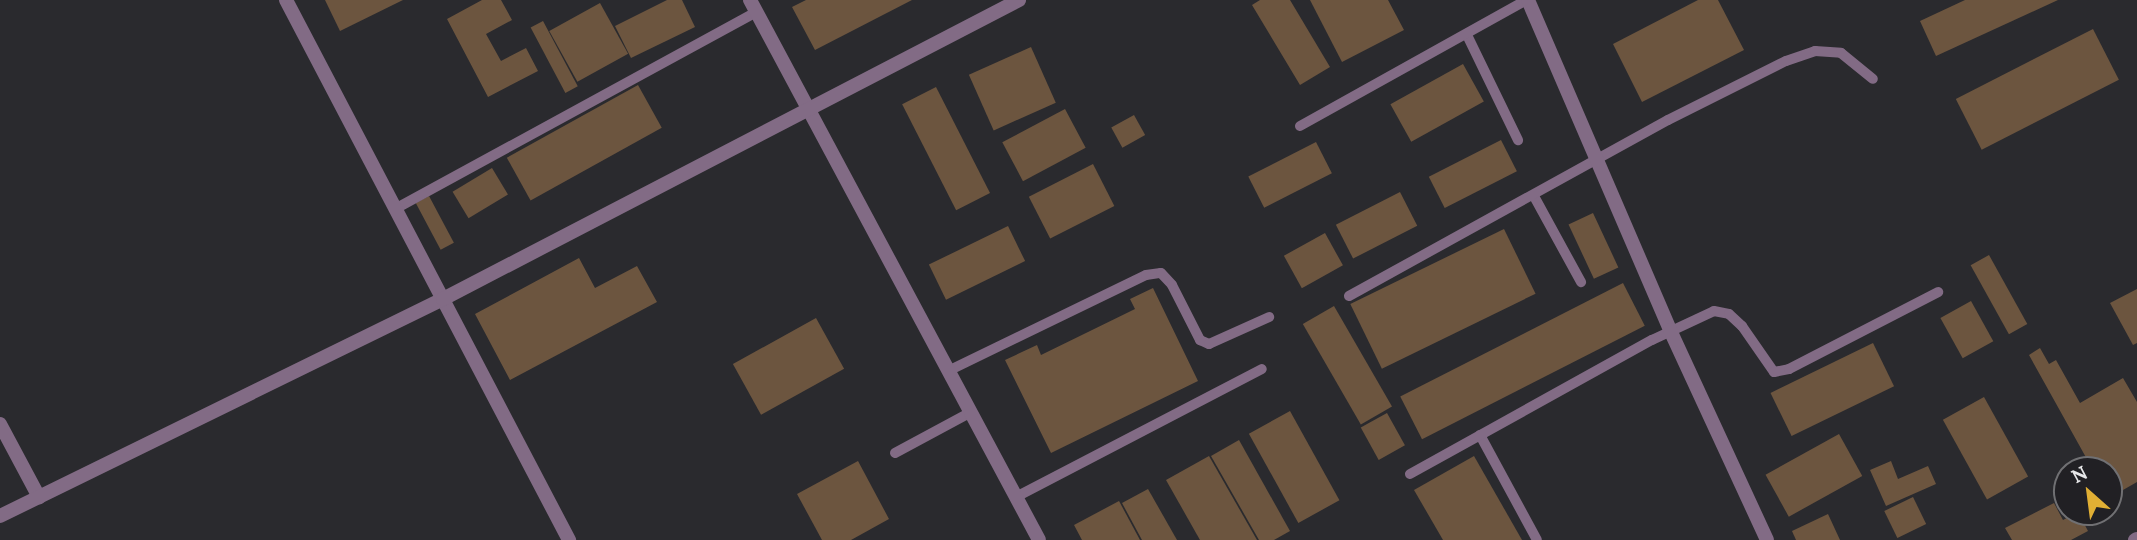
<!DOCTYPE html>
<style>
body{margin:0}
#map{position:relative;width:2137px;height:540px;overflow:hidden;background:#2a2a2e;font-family:Lora,serif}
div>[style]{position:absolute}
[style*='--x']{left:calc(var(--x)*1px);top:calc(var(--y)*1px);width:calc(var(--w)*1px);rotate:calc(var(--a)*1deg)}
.building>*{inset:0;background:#6c553f;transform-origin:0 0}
.lane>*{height:10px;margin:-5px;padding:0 5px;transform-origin:5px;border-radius:5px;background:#826b85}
.street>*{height:14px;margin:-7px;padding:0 7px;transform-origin:7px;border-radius:7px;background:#826b85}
span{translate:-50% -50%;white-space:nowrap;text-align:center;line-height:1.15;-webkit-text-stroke:7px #212024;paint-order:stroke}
.north{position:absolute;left:2053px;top:456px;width:70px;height:70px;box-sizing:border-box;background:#212024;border:2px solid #707073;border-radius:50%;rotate:332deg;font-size:19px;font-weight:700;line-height:28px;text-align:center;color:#e7e7e9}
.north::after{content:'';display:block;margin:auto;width:24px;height:32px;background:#e1af34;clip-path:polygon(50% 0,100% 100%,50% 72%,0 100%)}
</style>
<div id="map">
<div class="building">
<div style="clip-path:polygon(325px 0,403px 0,340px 31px)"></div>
<div style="clip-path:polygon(482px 0,501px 0,512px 20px,486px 34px,501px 61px,526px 48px,538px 71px,488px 97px,447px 19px)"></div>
<div style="clip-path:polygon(667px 0,682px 0,695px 27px,631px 58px,615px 26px)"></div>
<div style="clip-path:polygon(806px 0,912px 0,815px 50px,792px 7px)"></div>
<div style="clip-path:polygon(1260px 0,1290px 0,1330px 67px,1300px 85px,1252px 5px)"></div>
<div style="clip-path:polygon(1310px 0,1388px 0,1404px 30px,1342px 62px)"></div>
<div style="clip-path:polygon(1698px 0,1718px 0,1744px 50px,1642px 102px,1613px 44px)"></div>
<div style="clip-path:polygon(1965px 0,2058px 0,1936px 56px,1920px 21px)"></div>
<div style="left:600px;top:3px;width:58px;height:58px;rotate:61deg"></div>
<div style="left:543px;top:21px;width:74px;height:14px;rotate:62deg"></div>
<div style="left:2093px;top:29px;width:57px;height:154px;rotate:63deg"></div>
<div style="left:1031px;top:47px;width:61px;height:68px;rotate:66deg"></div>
<div style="left:1463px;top:64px;width:43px;height:83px;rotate:61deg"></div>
<div style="left:638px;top:85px;width:49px;height:150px;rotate:61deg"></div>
<div style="left:936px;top:87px;width:119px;height:38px;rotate:63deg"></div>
<div style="left:1065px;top:109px;width:44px;height:71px;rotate:62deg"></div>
<div style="left:1134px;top:115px;width:23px;height:26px;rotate:61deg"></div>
<div style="left:1501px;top:140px;width:35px;height:81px;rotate:63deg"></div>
<div style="left:1316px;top:142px;width:35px;height:76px;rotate:63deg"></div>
<div style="left:1093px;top:164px;width:47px;height:72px;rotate:63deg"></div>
<div style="left:492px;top:168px;width:31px;height:46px;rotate:59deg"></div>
<div style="left:1400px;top:192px;width:38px;height:72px;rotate:63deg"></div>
<div style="left:429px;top:196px;width:53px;height:15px;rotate:62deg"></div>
<div style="left:1593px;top:213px;width:60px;height:27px;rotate:65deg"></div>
<div style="left:1008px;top:226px;width:39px;height:88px;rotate:64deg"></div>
<div style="left:1504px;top:229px;width:72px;height:171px;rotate:64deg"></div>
<div style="left:1325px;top:233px;width:37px;height:47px;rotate:61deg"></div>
<div style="left:1989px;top:255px;width:79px;height:21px;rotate:61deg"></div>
<div style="clip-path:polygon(579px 258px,595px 288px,637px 266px,657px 302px,510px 380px,475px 314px)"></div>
<div style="left:1623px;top:283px;width:48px;height:250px;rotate:63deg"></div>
<div style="clip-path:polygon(1153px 288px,1198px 381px,1051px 453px,1005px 360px,1037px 345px,1041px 355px,1135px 309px,1130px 299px)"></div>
<div style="clip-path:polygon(2137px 289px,2137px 343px,2133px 345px,2110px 303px)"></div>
<div style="left:1971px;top:301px;width:46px;height:35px;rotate:61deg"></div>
<div style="left:1334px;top:306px;width:116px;height:36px;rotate:60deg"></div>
<div style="left:816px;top:318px;width:58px;height:95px;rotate:61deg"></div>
<div style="left:1873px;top:343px;width:48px;height:114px;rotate:64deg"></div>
<div style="clip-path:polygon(2040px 348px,2049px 364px,2056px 360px,2080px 403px,2123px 378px,2137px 402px,2137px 482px,2109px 498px,2109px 470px,2093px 470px,2029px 355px)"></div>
<div style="left:1984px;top:397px;width:91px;height:47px;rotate:61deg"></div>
<div style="left:1290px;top:411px;width:102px;height:47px;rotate:61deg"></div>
<div style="left:1387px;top:413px;width:37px;height:30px;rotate:61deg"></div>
<div style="left:1839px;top:434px;width:48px;height:84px;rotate:61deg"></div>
<div style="clip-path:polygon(1239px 440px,1290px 531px,1274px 540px,1259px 540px,1211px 456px)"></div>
<div style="clip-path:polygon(1209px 456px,1257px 540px,1200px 540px,1166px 480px)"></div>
<div style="clip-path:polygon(1474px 456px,1522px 540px,1443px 540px,1414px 490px)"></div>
<div style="clip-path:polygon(858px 461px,889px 519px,851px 540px,822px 540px,797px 494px)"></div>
<div style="clip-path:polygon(1891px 461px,1898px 479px,1928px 466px,1936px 484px,1886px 506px,1870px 470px)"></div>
<div style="clip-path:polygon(1148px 489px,1177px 540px,1142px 540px,1122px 503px)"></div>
<div style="left:1913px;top:497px;width:30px;height:32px;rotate:64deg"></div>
<div style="clip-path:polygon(1119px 501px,1140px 540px,1082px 540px,1074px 525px)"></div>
<div style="clip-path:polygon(2054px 503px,2063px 520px,2078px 512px,2088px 531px,2071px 540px,2012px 540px,2005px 528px)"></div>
<div style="clip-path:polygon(1828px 514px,1840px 540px,1796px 540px,1792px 531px)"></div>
</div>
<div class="lane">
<div style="--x:1467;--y:35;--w:117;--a:64.1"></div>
<div style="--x:1300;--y:126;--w:259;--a:-29.1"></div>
<div style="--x:1535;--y:198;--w:96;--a:61.3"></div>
<div style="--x:395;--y:209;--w:411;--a:-28.6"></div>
<div style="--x:1349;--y:296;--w:364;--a:-28.9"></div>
<div style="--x:1668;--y:120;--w:132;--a:-26.6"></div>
<div style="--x:1786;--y:61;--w:31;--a:-19"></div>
<div style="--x:1815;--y:51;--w:26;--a:4"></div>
<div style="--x:1841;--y:53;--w:41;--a:39.1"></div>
<div style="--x:948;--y:371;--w:220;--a:-25.9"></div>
<div style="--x:1146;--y:275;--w:15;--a:-8"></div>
<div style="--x:1161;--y:273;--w:16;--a:47"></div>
<div style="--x:1172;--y:285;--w:62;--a:63"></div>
<div style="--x:1200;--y:340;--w:10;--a:24"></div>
<div style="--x:1209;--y:344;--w:66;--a:-24.2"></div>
<div style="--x:1480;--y:435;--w:119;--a:61.5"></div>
<div style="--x:895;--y:453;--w:86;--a:-28.3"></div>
<div style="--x:1410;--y:474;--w:277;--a:-29"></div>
<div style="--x:1652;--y:340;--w:68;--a:-25.1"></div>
<div style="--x:1714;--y:311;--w:15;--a:11"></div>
<div style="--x:1729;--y:314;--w:18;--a:43"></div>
<div style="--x:1742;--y:326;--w:56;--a:55.2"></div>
<div style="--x:1774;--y:372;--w:15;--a:-11"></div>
<div style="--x:1789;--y:369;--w:168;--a:-27.3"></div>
<div style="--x:1016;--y:497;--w:277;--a:-27.5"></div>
</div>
<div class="street">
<div style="--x:286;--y:0;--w:610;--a:62.34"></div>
<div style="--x:750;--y:0;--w:612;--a:61.84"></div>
<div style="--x:1528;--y:0;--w:359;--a:66.7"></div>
<div style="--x:1670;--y:330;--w:231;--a:65.2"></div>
<div style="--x:0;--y:424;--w:83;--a:61.9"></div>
<div style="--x:0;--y:516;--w:493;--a:-26.1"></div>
<div style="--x:443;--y:299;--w:649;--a:-27.43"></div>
<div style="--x:2135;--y:540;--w:2;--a:-27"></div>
</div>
<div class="north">N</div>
</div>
